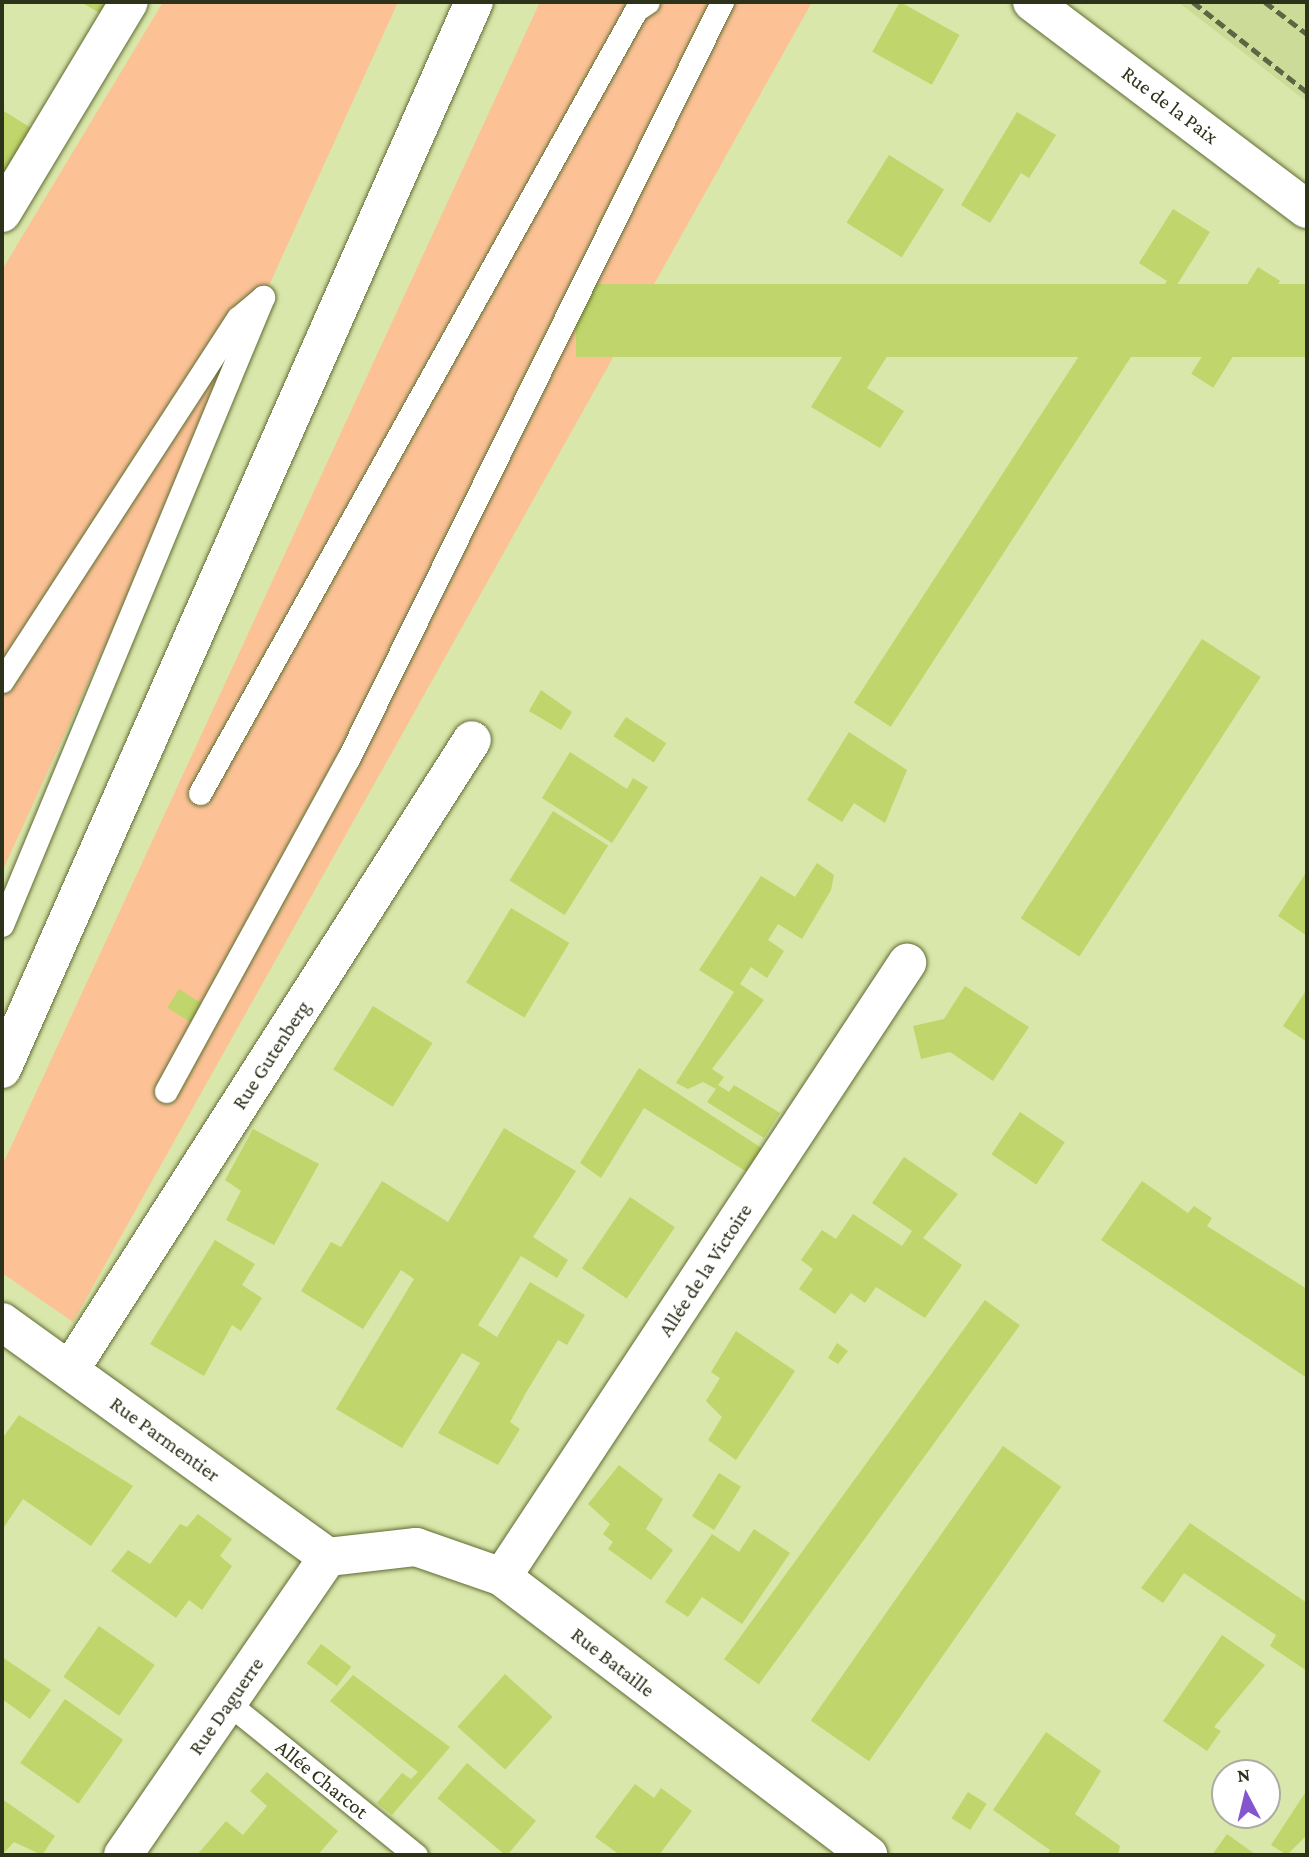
<!DOCTYPE html>
<meta charset="utf-8">
<style>
body{margin:0}
#map{position:relative;width:1309px;height:1857px;overflow:hidden;background:#d9e7aa;font-family:"Crimson Pro",serif}
div>[style]{position:absolute}
[style*='--x']{left:calc(var(--x)*1px);top:calc(var(--y)*1px);width:calc(var(--w)*1px);rotate:calc(var(--a)*1deg)}
.built>*{inset:0;background:#ccdc98}
.green>*{inset:0;background:#fcc296}
.building>*{inset:0;background:#c0d56b;transform-origin:0 0}
.roads{filter:drop-shadow(0 0 2px #606b33) drop-shadow(0 0 2px #606b33)}
.lane>*{height:23px;margin:-11.5px;padding:0 11.5px;transform-origin:11.5px;border-radius:11.5px;background:#fff}
.street>*{height:38px;margin:-19px;padding:0 19px;transform-origin:19px;border-radius:19px;background:#fff}
.secondary>*{height:38px;margin:-19px;padding:0 19px;transform-origin:19px;border-radius:19px;background:#fff}
.rail>*{height:5px;margin-top:-2.5px;transform-origin:0;background:repeating-linear-gradient(90deg,#5d6543 0 10px,transparent 0 15px)}
span{translate:-50% -50%;white-space:nowrap;text-align:center;line-height:1.15;-webkit-text-stroke:7px #fff;paint-order:stroke}
.street-label{font-size:21px;color:#2d321a}
.frame{position:absolute;inset:0;border:4px solid #2d321a;pointer-events:none}
.north{position:absolute;left:1211px;top:1759px;width:70px;height:70px;box-sizing:border-box;background:#fff;border:2px solid #abada3;border-radius:50%;rotate:353deg;font-size:19px;font-weight:700;line-height:28px;text-align:center;color:#2d321a}
.north::after{content:'';display:block;margin:auto;width:24px;height:32px;background:#8555cd;clip-path:polygon(50% 0,100% 100%,50% 72%,0 100%)}
</style>
<div id="map">
<div class="built">
<div style="clip-path:polygon(1178px 2px,1307px 2px,1307px 102px)"></div>
</div>
<div class="green">
<div style="clip-path:polygon(163px 2px,398px 2px,2px 872px,2px 270px)"></div>
<div style="clip-path:polygon(540px 2px,812px 2px,73px 1322px,2px 1273px,2px 1166px)"></div>
</div>
<div class="building">
<div style="clip-path:polygon(81px 2px,111px 2px,103px 15px)"></div>
<div style="left:900px;top:2px;width:68px;height:57px;rotate:29deg"></div>
<div style="clip-path:polygon(2px 110px,33px 129px,2px 179px)"></div>
<div style="clip-path:polygon(1017px 112px,1056px 135px,1029px 178px,1021px 173px,990px 223px,961px 205px)"></div>
<div style="left:889px;top:155px;width:65px;height:80px;rotate:32deg"></div>
<div style="clip-path:polygon(1173px 209px,1210px 232px,1165px 304px,1156px 299px,1167px 281px,1139px 263px)"></div>
<div style="left:1258px;top:267px;width:26px;height:126px;rotate:32deg"></div>
<div style="left:1307px;top:284px;width:73px;height:731px;rotate:90deg"></div>
<div style="clip-path:polygon(872px 309px,905px 328px,867px 388px,904px 411px,880px 448px,811px 407px)"></div>
<div style="left:1094px;top:333px;width:44px;height:441px;rotate:33deg"></div>
<div style="left:1202px;top:639px;width:70px;height:333px;rotate:33deg"></div>
<div style="clip-path:polygon(541px 690px,572px 712px,561px 730px,529px 711px)"></div>
<div style="left:626px;top:717px;width:48px;height:23px;rotate:33deg"></div>
<div style="clip-path:polygon(849px 732px,907px 770px,885px 823px,854px 803px,842px 822px,807px 800px)"></div>
<div style="clip-path:polygon(570px 752px,627px 789px,633px 778px,648px 787px,612px 843px,542px 798px)"></div>
<div style="left:553px;top:811px;width:65px;height:82px;rotate:32deg"></div>
<div style="clip-path:polygon(817px 863px,834px 875px,831px 890px,802px 939px,778px 924px,768px 940px,784px 951px,767px 978px,751px 967px,740px 984px,764px 1000px,712px 1069px,724px 1077px,718px 1085px,729px 1092px,734px 1085px,780px 1113px,764px 1138px,707px 1102px,716px 1089px,703px 1082px,688px 1089px,676px 1083px,734px 992px,699px 970px,761px 876px,795px 897px)"></div>
<div style="clip-path:polygon(1307px 871px,1307px 936px,1278px 916px)"></div>
<div style="left:511px;top:908px;width:68px;height:87px;rotate:31deg"></div>
<div style="clip-path:polygon(965px 986px,1029px 1027px,993px 1081px,950px 1052px,921px 1059px,913px 1026px,944px 1019px)"></div>
<div style="left:179px;top:989px;width:38px;height:22px;rotate:32deg"></div>
<div style="clip-path:polygon(1307px 989px,1307px 1042px,1283px 1026px)"></div>
<div style="left:373px;top:1006px;width:70px;height:75px;rotate:32deg"></div>
<div style="clip-path:polygon(639px 1068px,763px 1149px,747px 1172px,644px 1108px,601px 1178px,580px 1163px)"></div>
<div style="left:1020px;top:1112px;width:54px;height:51px;rotate:34deg"></div>
<div style="clip-path:polygon(504px 1128px,576px 1171px,533px 1237px,568px 1260px,557px 1278px,521px 1256px,478px 1325px,497px 1337px,530px 1282px,585px 1315px,567px 1345px,558px 1340px,527px 1391px,510px 1422px,520px 1429px,498px 1465px,438px 1433px,480px 1363px,462px 1353px,402px 1448px,336px 1409px,414px 1279px,401px 1270px,363px 1329px,301px 1291px,331px 1242px,341px 1247px,382px 1181px,448px 1222px)"></div>
<div style="clip-path:polygon(253px 1129px,319px 1164px,274px 1245px,226px 1220px,241px 1191px,225px 1180px)"></div>
<div style="clip-path:polygon(904px 1157px,958px 1194px,923px 1238px,962px 1265px,925px 1318px,876px 1287px,865px 1303px,851px 1293px,835px 1314px,799px 1289px,813px 1269px,801px 1260px,822px 1230px,836px 1239px,853px 1214px,902px 1246px,912px 1231px,872px 1203px)"></div>
<div style="clip-path:polygon(1142px 1181px,1188px 1213px,1194px 1206px,1212px 1218px,1207px 1226px,1307px 1289px,1307px 1378px,1101px 1240px)"></div>
<div style="left:630px;top:1197px;width:54px;height:86px;rotate:34deg"></div>
<div style="clip-path:polygon(215px 1240px,255px 1264px,242px 1285px,262px 1298px,241px 1331px,232px 1325px,204px 1376px,150px 1344px)"></div>
<div style="left:985px;top:1300px;width:43px;height:444px;rotate:36deg"></div>
<div style="clip-path:polygon(736px 1331px,795px 1371px,736px 1460px,708px 1440px,722px 1417px,706px 1401px,720px 1378px,711px 1372px)"></div>
<div style="clip-path:polygon(837px 1343px,848px 1351px,838px 1364px,828px 1358px)"></div>
<div style="clip-path:polygon(19px 1415px,133px 1486px,91px 1546px,23px 1499px,2px 1530px,2px 1439px)"></div>
<div style="left:1003px;top:1446px;width:71px;height:335px;rotate:35deg"></div>
<div style="clip-path:polygon(619px 1465px,663px 1499px,646px 1529px,673px 1550px,651px 1580px,608px 1549px,613px 1542px,603px 1534px,610px 1524px,588px 1504px)"></div>
<div style="left:719px;top:1473px;width:26px;height:51px;rotate:32deg"></div>
<div style="clip-path:polygon(198px 1514px,232px 1539px,220px 1556px,232px 1566px,202px 1610px,189px 1600px,176px 1618px,111px 1571px,128px 1550px,150px 1564px,180px 1524px,187px 1527px)"></div>
<div style="clip-path:polygon(1190px 1523px,1307px 1603px,1307px 1671px,1270px 1646px,1276px 1635px,1184px 1573px,1163px 1603px,1141px 1588px)"></div>
<div style="clip-path:polygon(754px 1529px,790px 1553px,742px 1624px,702px 1597px,688px 1617px,665px 1602px,712px 1534px,739px 1552px)"></div>
<div style="left:99px;top:1626px;width:68px;height:62px;rotate:35deg"></div>
<div style="clip-path:polygon(1222px 1635px,1265px 1665px,1214px 1727px,1221px 1731px,1207px 1751px,1163px 1721px)"></div>
<div style="left:321px;top:1644px;width:38px;height:24px;rotate:37deg"></div>
<div style="clip-path:polygon(2px 1657px,51px 1690px,30px 1719px,2px 1699px)"></div>
<div style="left:505px;top:1674px;width:64px;height:71px;rotate:42deg"></div>
<div style="clip-path:polygon(353px 1675px,450px 1747px,392px 1815px,377px 1803px,402px 1773px,411px 1779px,418px 1772px,330px 1701px)"></div>
<div style="left:65px;top:1699px;width:71px;height:78px;rotate:35deg"></div>
<div style="clip-path:polygon(1046px 1732px,1101px 1771px,1075px 1814px,1120px 1846px,1118px 1855px,1047px 1855px,1050px 1850px,993px 1810px)"></div>
<div style="left:467px;top:1763px;width:90px;height:46px;rotate:40deg"></div>
<div style="clip-path:polygon(267px 1772px,338px 1831px,318px 1855px,197px 1855px,226px 1821px,243px 1835px,267px 1806px,250px 1791px)"></div>
<div style="clip-path:polygon(635px 1784px,654px 1798px,661px 1788px,692px 1811px,659px 1855px,620px 1855px,595px 1837px)"></div>
<div style="left:968px;top:1792px;width:22px;height:31px;rotate:32deg"></div>
<div style="clip-path:polygon(1305px 1793px,1307px 1835px,1287px 1855px,1271px 1845px)"></div>
<div style="clip-path:polygon(2px 1799px,55px 1836px,42px 1855px,14px 1842px,2px 1855px)"></div>
<div style="clip-path:polygon(1227px 1834px,1256px 1855px,1212px 1855px)"></div>
</div>
<div class="roads">
<div class="lane">
<div style="--x:2;--y:681;--w:433;--a:-57"></div>
<div style="--x:238;--y:318;--w:33;--a:-40"></div>
<div style="--x:263;--y:297;--w:680;--a:112.57"></div>
<div style="--x:200;--y:793;--w:896;--a:-60.89"></div>
<div style="--x:636;--y:10;--w:14;--a:-34"></div>
<div style="--x:166;--y:1091;--w:379;--a:-61.3"></div>
<div style="--x:348;--y:759;--w:844;--a:-63.71"></div>
<div style="--x:228;--y:1703;--w:242;--a:39"></div>
</div>
<div class="street">
<div style="--x:1032;--y:2;--w:344;--a:37"></div>
<div style="--x:2;--y:213;--w:246;--a:-59"></div>
<div style="--x:2;--y:1322;--w:402;--a:35.8"></div>
<div style="--x:70;--y:1370;--w:747;--a:-57.46"></div>
<div style="--x:328;--y:1557;--w:89;--a:-6.5"></div>
<div style="--x:416;--y:1547;--w:91;--a:19.2"></div>
<div style="--x:502;--y:1577;--w:460;--a:37.2"></div>
<div style="--x:502;--y:1577;--w:736;--a:-56.59"></div>
<div style="--x:123;--y:1855;--w:362;--a:-55.5"></div>
</div>
<div class="secondary">
<div style="--x:2;--y:1069;--w:1167;--a:-66.14"></div>
</div>
</div>
<div class="rail">
<div style="--x:1193;--y:2;--w:145;--a:38.3"></div>
<div style="--x:1265;--y:2;--w:53;--a:37.3"></div>
</div>
<div class="street-label">
<span style="left:1170px;top:105px;rotate:37deg">Rue de la Paix</span>
<span style="left:271px;top:1055px;rotate:-57deg">Rue Gutenberg</span>
<span style="left:705px;top:1270px;rotate:-57deg">Allée de la Victoire</span>
<span style="left:165px;top:1439px;rotate:36deg">Rue Parmentier</span>
<span style="left:613px;top:1662px;rotate:38deg">Rue Bataille</span>
<span style="left:226px;top:1706px;rotate:-55deg">Rue Daguerre</span>
<span style="left:322px;top:1779px;rotate:39deg">Allée Charcot</span>
</div>
<div class="frame"></div>
<div class="north">N</div>
</div>
